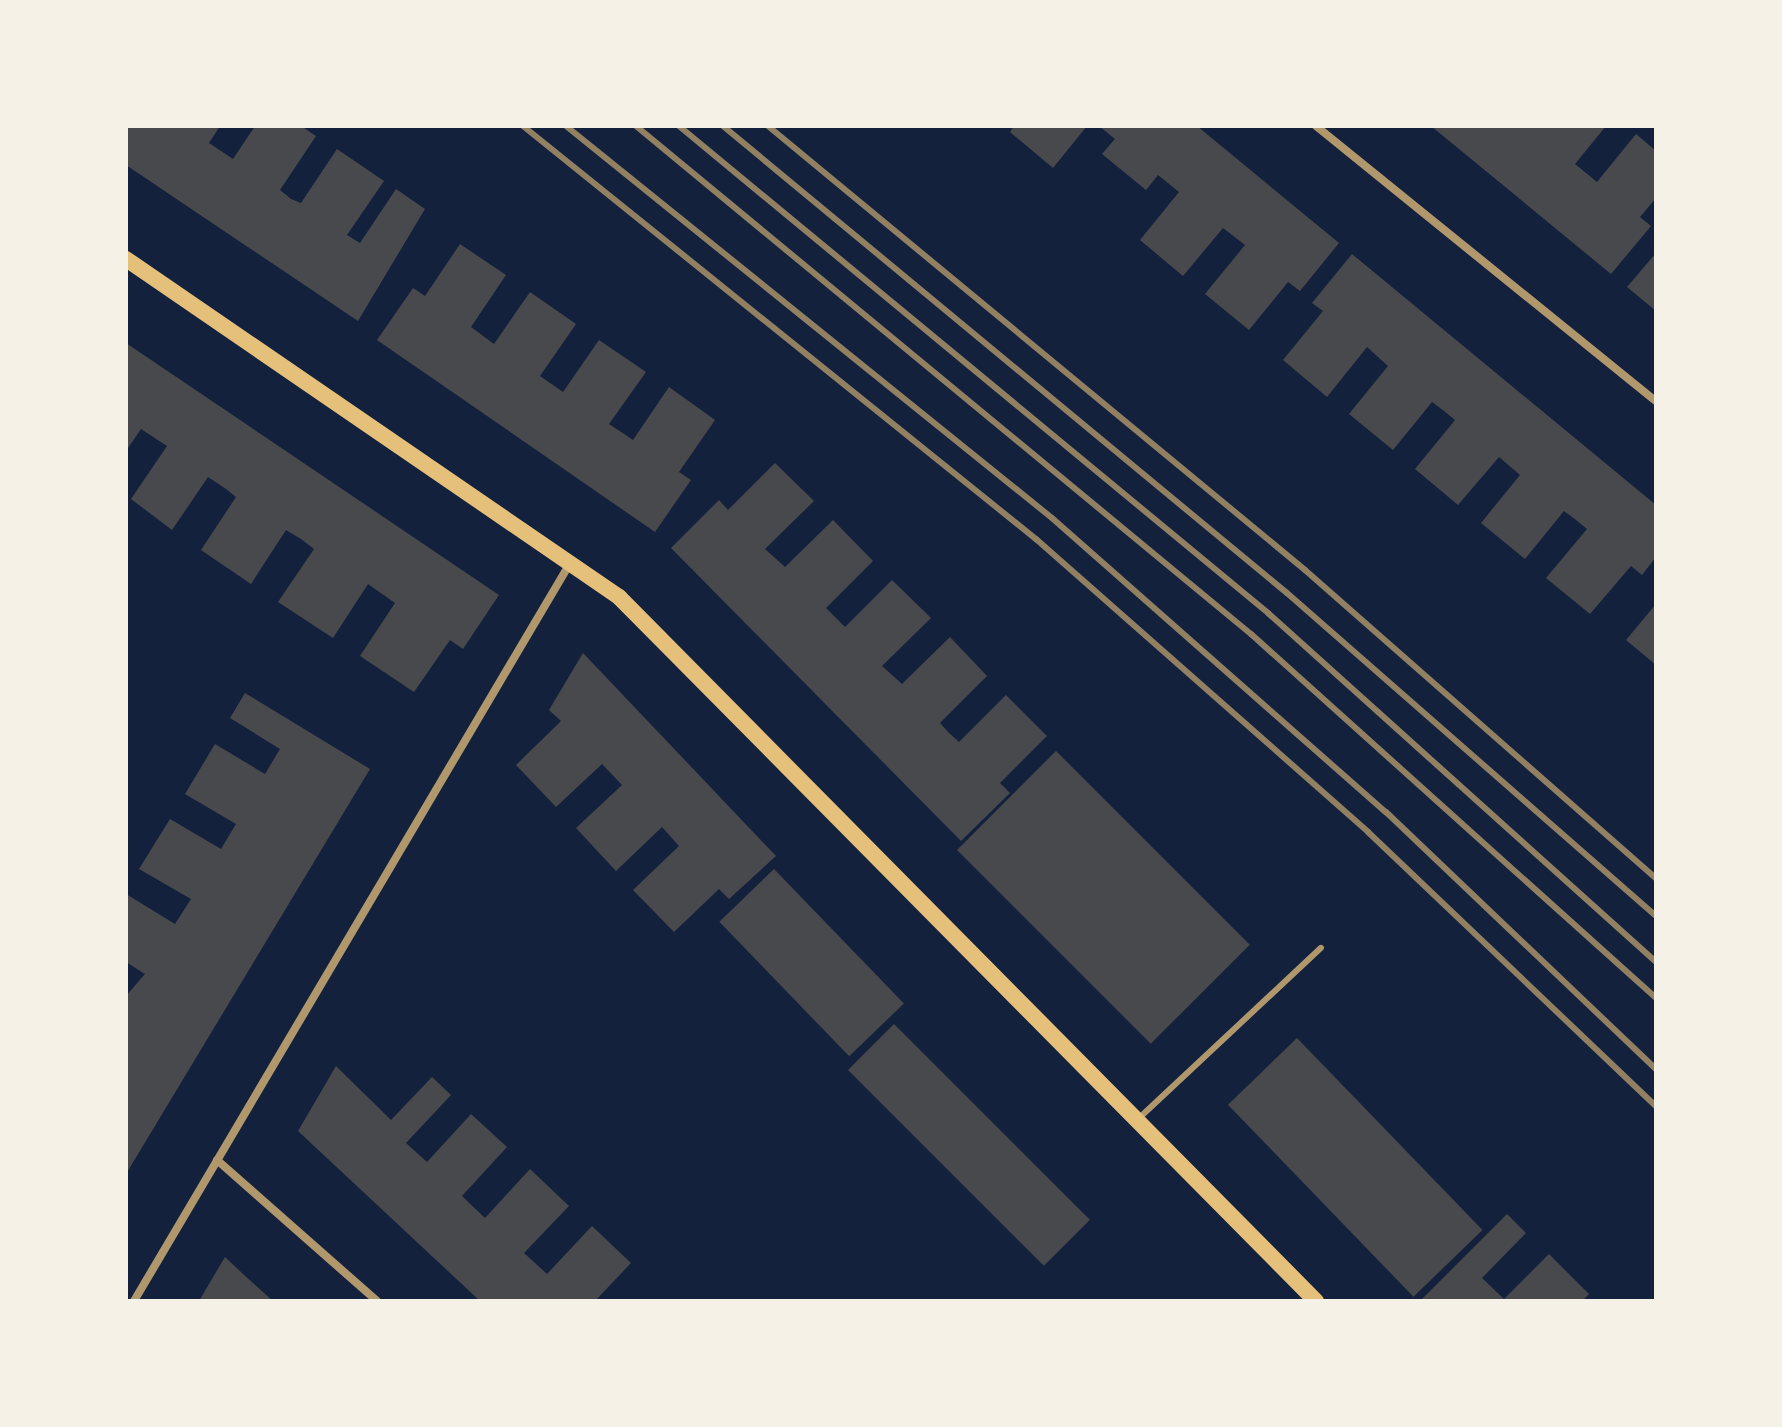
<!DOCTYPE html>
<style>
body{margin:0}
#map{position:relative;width:1782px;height:1427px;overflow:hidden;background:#14213d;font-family:"Alegreya Sans",sans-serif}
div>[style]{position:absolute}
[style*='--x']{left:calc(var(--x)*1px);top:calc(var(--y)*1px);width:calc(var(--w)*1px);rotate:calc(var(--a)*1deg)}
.building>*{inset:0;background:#48494c;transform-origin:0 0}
.service>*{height:6px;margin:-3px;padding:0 3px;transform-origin:3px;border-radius:3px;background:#b1986c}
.minor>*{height:8px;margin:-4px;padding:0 4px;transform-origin:4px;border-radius:4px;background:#b1986c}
.secondary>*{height:16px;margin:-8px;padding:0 8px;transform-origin:8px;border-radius:8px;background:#e5c07b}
.rail>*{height:6px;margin:-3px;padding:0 3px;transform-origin:3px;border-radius:3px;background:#918062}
span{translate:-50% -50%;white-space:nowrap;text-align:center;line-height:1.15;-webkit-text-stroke:8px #f6f1e7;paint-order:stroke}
.frame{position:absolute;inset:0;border:128px solid #f6f1e7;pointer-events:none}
</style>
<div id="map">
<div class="building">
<div style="clip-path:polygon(126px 126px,220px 126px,209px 143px,233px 159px,255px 126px,301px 126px,316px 136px,280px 190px,291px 199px,301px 203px,337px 149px,384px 181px,347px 235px,360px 243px,396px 189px,425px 209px,358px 321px,126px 165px)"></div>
<div style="clip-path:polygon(1014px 126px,1087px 126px,1053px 168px,1010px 132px)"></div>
<div style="clip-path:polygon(1099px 126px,1197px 126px,1339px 243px,1300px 291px,1288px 282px,1249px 330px,1205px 294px,1245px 245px,1223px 228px,1183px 276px,1140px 240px,1179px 192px,1158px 175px,1146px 190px,1102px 154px,1115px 139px)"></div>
<div style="clip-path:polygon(1431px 126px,1606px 126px,1575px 164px,1597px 182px,1636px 134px,1656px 151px,1656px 198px,1640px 217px,1651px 226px,1611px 274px)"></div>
<div style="clip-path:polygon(460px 244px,506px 275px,471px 327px,494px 344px,530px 292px,576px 324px,540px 376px,563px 392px,599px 340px,646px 372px,609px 424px,633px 440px,669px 387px,715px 420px,679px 472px,691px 480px,655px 532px,377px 340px,413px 288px,425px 296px)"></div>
<div style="clip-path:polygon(1656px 253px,1656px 311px,1627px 287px)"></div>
<div style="clip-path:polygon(1352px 254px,1656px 505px,1656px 557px,1642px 575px,1631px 566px,1590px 614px,1546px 578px,1587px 529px,1576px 520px,1564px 511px,1525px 559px,1481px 523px,1520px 475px,1499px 457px,1458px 505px,1415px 469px,1455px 420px,1444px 411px,1432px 402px,1393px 450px,1349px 414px,1388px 366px,1367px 347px,1327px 397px,1283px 360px,1323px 311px,1312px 303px)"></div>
<div style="clip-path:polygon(126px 343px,499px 595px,463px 649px,450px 640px,414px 692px,360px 656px,395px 603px,368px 584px,333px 638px,278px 602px,314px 549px,301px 539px,286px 530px,251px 584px,201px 550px,236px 497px,226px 489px,208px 477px,172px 530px,131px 499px,167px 446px,141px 429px,126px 451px)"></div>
<div style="clip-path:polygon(775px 463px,814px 501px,765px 549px,785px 567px,833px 520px,873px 561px,826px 608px,845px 627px,892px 580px,931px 618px,882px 666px,902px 684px,950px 637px,987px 676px,940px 723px,949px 733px,959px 742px,1006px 695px,1047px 736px,1000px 783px,1010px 793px,961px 841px,671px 548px,719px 500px,728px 510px)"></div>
<div style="clip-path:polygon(1656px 604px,1656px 665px,1626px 640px)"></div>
<div style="clip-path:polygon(583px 653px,776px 856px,729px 899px,719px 889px,674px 932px,633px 890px,679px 846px,662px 827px,616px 871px,576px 828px,622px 785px,602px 764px,556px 807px,516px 765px,561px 721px,549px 710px)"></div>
<div style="clip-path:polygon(245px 693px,370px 769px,126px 1174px,126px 996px,145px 974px,126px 962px,126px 894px,175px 924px,191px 899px,139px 869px,170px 819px,221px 849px,236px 824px,185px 794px,215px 744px,265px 774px,280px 749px,230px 718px)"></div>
<div style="left:1056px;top:751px;width:274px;height:140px;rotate:45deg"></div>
<div style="left:774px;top:869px;width:187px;height:76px;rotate:46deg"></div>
<div style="left:894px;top:1024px;width:277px;height:65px;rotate:45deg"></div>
<div style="left:1297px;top:1038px;width:267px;height:96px;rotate:46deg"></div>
<div style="clip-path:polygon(336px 1066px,391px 1120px,432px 1077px,451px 1095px,406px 1143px,427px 1162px,471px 1114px,507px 1147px,462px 1196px,485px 1218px,530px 1169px,569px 1206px,524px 1253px,547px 1274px,592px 1226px,631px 1263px,595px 1301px,480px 1301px,298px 1131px)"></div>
<div style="clip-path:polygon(1507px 1214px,1526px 1233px,1482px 1278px,1504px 1299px,1549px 1254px,1589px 1294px,1582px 1301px,1420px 1301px)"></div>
<div style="clip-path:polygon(225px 1257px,243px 1274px,273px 1301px,199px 1301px)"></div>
</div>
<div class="service">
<div style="--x:1137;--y:1120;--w:252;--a:-43.1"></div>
</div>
<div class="minor">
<div style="--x:1316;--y:126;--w:437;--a:39"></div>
<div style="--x:217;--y:1160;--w:213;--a:41.4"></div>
<div style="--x:134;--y:1301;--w:855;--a:-59.42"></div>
</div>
<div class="secondary">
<div style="--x:126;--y:259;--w:598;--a:34.43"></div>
<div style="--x:619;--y:597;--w:991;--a:45.29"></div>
</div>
<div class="rail">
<div style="--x:523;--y:126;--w:659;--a:38.84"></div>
<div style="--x:1036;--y:539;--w:443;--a:41.4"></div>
<div style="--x:1368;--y:832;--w:398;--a:43.6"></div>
<div style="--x:566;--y:126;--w:624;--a:38.89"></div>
<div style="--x:1052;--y:518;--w:445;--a:41.4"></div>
<div style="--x:1386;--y:812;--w:373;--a:43.6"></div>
<div style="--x:636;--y:126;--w:798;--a:39.56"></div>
<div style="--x:1251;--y:634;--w:545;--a:41.95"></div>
<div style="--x:679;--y:126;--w:764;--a:39.58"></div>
<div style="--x:1268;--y:613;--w:522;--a:41.97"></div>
<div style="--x:723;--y:126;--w:732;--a:39.63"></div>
<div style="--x:1287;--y:593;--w:490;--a:41.2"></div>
<div style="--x:768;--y:126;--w:697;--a:39.58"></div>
<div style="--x:1305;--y:570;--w:467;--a:41.3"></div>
</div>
<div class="frame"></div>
</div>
